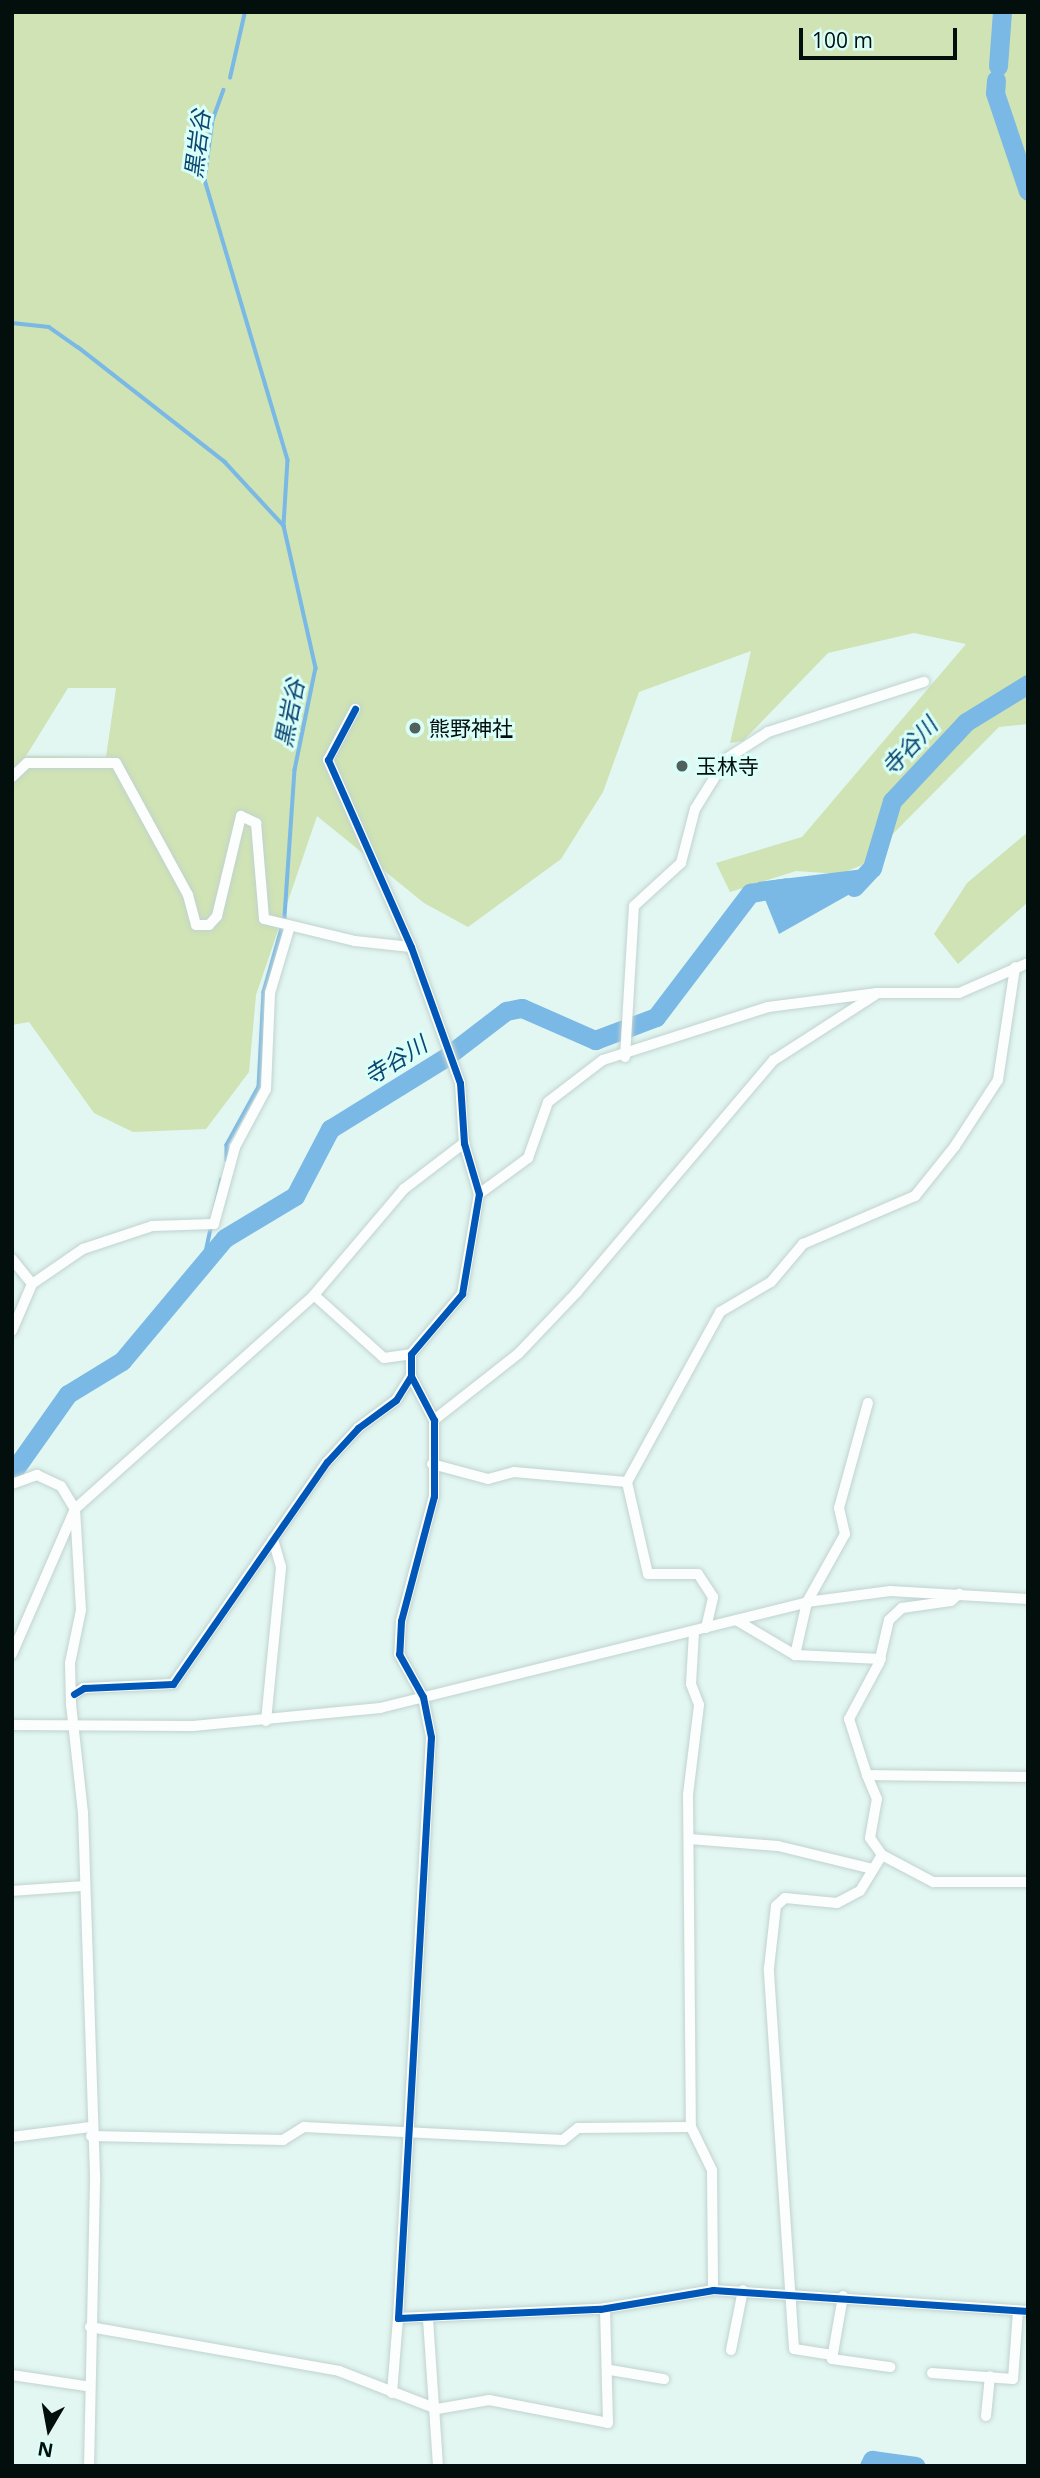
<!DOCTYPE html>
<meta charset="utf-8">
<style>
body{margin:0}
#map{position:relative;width:1040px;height:2478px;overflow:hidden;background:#e2f6f2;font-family:"Open Sans","Noto Sans JP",sans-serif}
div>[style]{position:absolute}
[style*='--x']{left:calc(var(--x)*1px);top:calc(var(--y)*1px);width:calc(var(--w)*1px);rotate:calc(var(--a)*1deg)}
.green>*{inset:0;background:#cfe3b4}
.water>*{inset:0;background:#7ab8e5}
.stream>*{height:3.5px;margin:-1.75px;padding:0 1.75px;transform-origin:1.75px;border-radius:1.75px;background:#7ab8e5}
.river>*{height:19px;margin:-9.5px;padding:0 9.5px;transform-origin:9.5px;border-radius:9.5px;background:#7ab8e5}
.roads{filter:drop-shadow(0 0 2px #c1d3cf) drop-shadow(0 0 2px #c1d3cf)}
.minor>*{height:10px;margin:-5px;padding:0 5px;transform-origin:5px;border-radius:5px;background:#fbfefd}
.cycleway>*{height:7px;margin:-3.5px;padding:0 3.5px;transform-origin:3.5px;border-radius:3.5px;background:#0057b8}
.dots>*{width:19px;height:19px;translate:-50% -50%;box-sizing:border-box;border:4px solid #dafef8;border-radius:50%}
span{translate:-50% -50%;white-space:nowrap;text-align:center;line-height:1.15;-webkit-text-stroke:6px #dafef8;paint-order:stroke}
.poi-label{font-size:21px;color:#020f0d}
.left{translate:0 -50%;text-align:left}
.water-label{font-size:23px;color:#0a4672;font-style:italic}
.frame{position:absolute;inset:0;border:14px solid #020f0d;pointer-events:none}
.north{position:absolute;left:14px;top:2394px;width:70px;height:70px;-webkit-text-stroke:5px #dafef8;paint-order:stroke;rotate:190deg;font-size:19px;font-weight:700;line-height:28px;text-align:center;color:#020f0d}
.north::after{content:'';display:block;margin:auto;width:24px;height:32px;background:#020f0d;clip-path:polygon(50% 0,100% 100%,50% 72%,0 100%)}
.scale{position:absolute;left:799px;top:28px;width:158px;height:32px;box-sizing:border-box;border:4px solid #020f0d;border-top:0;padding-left:9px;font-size:21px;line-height:24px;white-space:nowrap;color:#020f0d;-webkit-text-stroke:5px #dafef8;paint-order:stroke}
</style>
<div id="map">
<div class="green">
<div style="clip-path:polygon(evenodd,12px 12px,1028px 12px,1028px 724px,999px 727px,862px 865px,840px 874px,796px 871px,730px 892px,716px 863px,802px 837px,966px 644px,914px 633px,828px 653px,743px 741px,730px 743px,751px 651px,639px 692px,603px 792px,561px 859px,468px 927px,424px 903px,317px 816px,256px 995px,249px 1072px,206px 1129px,133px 1132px,94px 1113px,29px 1022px,12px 1025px,12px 12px,68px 688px,116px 688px,106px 757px,26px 756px,68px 688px)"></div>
<div style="clip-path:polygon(1028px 832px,1028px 902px,958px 964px,934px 934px,967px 883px)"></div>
</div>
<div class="water">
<div style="clip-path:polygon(872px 868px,866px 885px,779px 934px,758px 882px)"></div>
</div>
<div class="stream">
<div style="--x:230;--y:78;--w:68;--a:-77.2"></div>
<div style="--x:224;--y:90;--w:32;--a:110"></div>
<div style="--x:213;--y:120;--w:61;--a:97.6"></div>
<div style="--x:205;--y:180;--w:292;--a:73.5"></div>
<div style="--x:288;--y:460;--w:66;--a:93.5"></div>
<div style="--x:284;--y:526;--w:146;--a:77.3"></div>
<div style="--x:316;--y:668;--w:104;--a:101.6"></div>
<div style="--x:295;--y:770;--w:148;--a:93.9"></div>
<div style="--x:285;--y:918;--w:77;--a:105.8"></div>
<div style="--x:264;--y:992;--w:95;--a:93"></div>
<div style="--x:259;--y:1087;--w:66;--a:118.9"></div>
<div style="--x:227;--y:1145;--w:15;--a:90"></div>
<div style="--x:12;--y:323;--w:37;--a:6"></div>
<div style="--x:49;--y:327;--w:35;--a:35"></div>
<div style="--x:78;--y:347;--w:187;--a:38"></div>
<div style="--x:225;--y:462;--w:87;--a:47.3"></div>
<div style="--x:203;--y:1264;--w:86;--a:-77.9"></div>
</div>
<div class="river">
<div style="--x:998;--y:66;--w:54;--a:-85.8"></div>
<div style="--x:996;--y:80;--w:13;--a:94"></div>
<div style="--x:995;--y:93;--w:103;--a:71.4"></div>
<div style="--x:854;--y:887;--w:26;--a:-47"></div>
<div style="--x:872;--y:868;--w:70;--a:-73.4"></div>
<div style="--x:892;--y:801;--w:108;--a:-46.9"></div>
<div style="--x:966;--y:722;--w:73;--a:-31.5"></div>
<div style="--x:12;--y:1473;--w:97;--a:-54.7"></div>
<div style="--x:68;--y:1394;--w:63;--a:-31.4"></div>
<div style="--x:122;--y:1361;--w:160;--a:-50.1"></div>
<div style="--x:225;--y:1238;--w:82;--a:-31"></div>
<div style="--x:295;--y:1196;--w:76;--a:-62.4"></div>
<div style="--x:330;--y:1129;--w:137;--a:-31.8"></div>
<div style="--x:446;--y:1057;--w:76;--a:-37.5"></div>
<div style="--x:506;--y:1011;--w:16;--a:-11"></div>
<div style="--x:522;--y:1008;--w:80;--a:23.7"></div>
<div style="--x:595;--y:1040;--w:65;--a:-20.7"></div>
<div style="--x:656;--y:1017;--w:156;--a:-52.8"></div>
<div style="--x:750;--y:893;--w:36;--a:-9"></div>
<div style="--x:869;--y:2466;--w:7;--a:-63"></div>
<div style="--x:872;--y:2460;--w:44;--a:7.8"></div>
</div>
<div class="roads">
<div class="minor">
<div style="--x:12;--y:777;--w:21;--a:-43"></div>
<div style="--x:27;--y:763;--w:89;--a:0"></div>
<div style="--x:116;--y:763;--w:150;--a:61.4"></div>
<div style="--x:188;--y:895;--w:31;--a:75"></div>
<div style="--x:196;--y:925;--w:13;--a:0"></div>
<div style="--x:209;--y:925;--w:12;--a:-48"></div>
<div style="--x:217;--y:916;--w:103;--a:-76.5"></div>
<div style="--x:241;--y:816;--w:17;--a:25"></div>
<div style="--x:256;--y:823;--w:96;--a:85.2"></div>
<div style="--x:264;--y:919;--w:94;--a:13.6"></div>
<div style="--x:355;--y:941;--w:56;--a:6.1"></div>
<div style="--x:625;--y:1057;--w:151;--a:-86.6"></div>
<div style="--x:634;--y:906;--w:64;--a:-42.5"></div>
<div style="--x:681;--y:863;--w:56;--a:-75.5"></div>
<div style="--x:695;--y:809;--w:59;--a:-58.2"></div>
<div style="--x:726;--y:759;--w:50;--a:-32.7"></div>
<div style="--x:768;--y:732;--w:164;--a:-17.8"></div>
<div style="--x:479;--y:1194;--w:61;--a:-36.3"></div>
<div style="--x:528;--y:1158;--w:59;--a:-70.3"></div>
<div style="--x:548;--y:1102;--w:69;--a:-37.4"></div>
<div style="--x:603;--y:1060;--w:173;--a:-17.8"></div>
<div style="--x:768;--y:1007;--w:110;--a:-7.3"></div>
<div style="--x:877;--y:993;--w:82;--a:0"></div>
<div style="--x:959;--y:993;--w:75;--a:-23.5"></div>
<div style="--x:12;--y:1259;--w:32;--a:51"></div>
<div style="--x:32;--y:1284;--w:51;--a:113.1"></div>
<div style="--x:32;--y:1284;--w:62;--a:-34.5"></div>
<div style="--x:83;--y:1249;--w:73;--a:-18.4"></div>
<div style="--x:152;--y:1226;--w:62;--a:-1.8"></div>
<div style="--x:214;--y:1224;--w:80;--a:-74.7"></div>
<div style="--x:235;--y:1147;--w:66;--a:-61.9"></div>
<div style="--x:266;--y:1089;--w:96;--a:-87.6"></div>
<div style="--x:270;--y:993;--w:70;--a:-73.4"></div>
<div style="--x:314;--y:1295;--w:94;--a:42"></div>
<div style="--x:384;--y:1358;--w:27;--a:-8"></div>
<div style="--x:411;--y:1376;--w:50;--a:62.4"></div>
<div style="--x:434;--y:1420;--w:76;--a:90"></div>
<div style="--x:434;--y:1496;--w:129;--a:104.8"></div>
<div style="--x:401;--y:1621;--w:33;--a:93"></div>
<div style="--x:399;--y:1654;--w:49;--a:60.8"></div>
<div style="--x:423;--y:1697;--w:41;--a:78.7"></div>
<div style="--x:431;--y:1737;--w:582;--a:93.25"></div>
<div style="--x:398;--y:2318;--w:202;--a:-2.6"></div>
<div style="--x:600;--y:2309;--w:115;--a:-9.5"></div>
<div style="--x:713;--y:2290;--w:316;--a:3.8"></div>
<div style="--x:434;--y:1420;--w:108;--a:-38.2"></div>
<div style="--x:519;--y:1353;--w:84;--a:-46.4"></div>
<div style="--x:577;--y:1292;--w:304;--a:-49.7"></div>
<div style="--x:774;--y:1060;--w:120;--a:-32.8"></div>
<div style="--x:432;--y:1464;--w:58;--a:15"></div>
<div style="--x:488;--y:1479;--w:27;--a:-15"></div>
<div style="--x:514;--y:1472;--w:113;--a:5.1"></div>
<div style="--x:12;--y:1484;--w:27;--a:-20"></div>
<div style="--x:37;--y:1475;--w:26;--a:25"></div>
<div style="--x:61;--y:1486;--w:27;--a:59"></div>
<div style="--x:75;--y:1509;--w:101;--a:86.6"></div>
<div style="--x:81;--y:1610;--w:54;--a:101.7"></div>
<div style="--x:70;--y:1663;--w:41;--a:88.6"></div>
<div style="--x:71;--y:1704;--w:110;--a:83.7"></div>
<div style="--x:83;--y:1813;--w:369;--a:88.1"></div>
<div style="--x:95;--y:2182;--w:284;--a:91.2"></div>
<div style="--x:736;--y:1620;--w:69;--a:30.7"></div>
<div style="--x:795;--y:1655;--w:86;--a:2.7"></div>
<div style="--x:706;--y:1628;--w:32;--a:-77"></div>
<div style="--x:713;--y:1597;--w:27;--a:-123"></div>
<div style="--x:698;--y:1574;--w:50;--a:180"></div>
<div style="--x:648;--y:1574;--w:94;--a:-102.9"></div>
<div style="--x:627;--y:1482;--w:194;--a:-61.3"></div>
<div style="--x:720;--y:1312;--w:59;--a:-30.5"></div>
<div style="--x:771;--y:1282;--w:50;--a:-49.9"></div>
<div style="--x:803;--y:1244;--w:122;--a:-23.2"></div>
<div style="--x:915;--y:1196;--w:64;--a:-51.3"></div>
<div style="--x:955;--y:1146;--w:79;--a:-56.9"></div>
<div style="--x:998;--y:1080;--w:114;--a:-81.4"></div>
<div style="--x:694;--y:1632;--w:52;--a:93.3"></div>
<div style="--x:691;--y:1684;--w:22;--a:69"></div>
<div style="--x:699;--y:1705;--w:90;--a:97"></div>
<div style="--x:688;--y:1794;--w:333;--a:89.5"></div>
<div style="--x:691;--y:2127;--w:48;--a:64"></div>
<div style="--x:712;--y:2170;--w:120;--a:89.5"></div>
<div style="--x:12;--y:1654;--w:158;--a:-66.5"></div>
<div style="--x:75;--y:1509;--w:321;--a:-41.8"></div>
<div style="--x:314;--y:1295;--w:139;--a:-49.7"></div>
<div style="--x:404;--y:1189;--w:76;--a:-37.5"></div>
<div style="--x:795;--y:1655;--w:54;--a:-77.2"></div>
<div style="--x:807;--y:1602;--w:78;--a:-60.8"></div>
<div style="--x:845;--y:1534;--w:27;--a:-103"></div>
<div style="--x:839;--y:1508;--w:109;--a:-74.6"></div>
<div style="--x:74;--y:1694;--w:12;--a:-31"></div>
<div style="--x:84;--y:1688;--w:89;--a:-2.6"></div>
<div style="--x:173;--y:1684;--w:270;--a:-55.3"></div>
<div style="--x:327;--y:1462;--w:46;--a:-47.6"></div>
<div style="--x:358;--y:1428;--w:47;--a:-36.4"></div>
<div style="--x:396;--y:1400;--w:28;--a:-58"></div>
<div style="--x:411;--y:1376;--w:22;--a:-90"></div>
<div style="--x:411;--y:1354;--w:79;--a:-49.6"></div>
<div style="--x:462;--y:1294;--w:101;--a:-80.4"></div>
<div style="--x:479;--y:1194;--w:53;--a:-106.4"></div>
<div style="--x:464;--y:1143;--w:60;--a:-93.8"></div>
<div style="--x:460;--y:1083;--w:145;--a:-109.8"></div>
<div style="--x:411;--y:947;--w:205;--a:-113.9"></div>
<div style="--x:328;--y:760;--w:58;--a:-62.1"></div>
<div style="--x:266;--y:1721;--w:155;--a:-84.4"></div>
<div style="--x:281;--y:1567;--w:29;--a:-106"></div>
<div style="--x:12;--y:1725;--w:181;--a:0.3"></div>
<div style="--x:193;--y:1726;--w:188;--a:-5.5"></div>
<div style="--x:380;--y:1708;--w:440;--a:-13.9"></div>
<div style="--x:807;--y:1602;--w:84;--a:-7.5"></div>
<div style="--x:890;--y:1591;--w:138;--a:3.3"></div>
<div style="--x:867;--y:1775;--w:59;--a:-107.8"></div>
<div style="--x:849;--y:1719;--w:64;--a:-61.8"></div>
<div style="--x:879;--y:1663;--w:44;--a:-76.9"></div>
<div style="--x:889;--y:1620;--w:18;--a:-43"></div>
<div style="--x:902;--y:1608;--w:49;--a:-8.1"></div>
<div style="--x:951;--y:1601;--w:11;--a:-41"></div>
<div style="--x:689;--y:1839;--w:89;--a:4.5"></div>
<div style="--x:778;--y:1846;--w:98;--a:13.6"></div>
<div style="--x:882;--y:1855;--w:58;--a:27.9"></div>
<div style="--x:933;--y:1882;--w:95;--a:0"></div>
<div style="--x:12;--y:1891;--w:72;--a:-4"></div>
<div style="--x:91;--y:2136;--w:192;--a:1.2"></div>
<div style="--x:283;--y:2140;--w:25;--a:-32"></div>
<div style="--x:304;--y:2127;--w:259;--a:2.9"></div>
<div style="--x:563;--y:2140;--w:19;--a:-39"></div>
<div style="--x:578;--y:2128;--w:113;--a:-0.5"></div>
<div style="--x:12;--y:2137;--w:79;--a:-7.3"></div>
<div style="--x:843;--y:2296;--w:64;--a:99.9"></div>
<div style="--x:832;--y:2359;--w:59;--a:7.9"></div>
<div style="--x:428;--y:2319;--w:147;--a:86.1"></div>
<div style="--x:90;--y:2327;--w:253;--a:10"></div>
<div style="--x:339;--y:2371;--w:105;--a:21.2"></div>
<div style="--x:437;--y:2409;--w:53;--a:-9.8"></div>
<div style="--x:489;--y:2400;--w:121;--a:10.9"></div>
<div style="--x:608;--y:2423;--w:115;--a:-91.5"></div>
<div style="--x:731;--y:2350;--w:61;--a:-78.7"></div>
<div style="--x:832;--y:2355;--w:38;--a:-171"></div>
<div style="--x:794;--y:2349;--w:382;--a:-93.8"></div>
<div style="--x:769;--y:1968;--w:62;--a:-83.6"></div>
<div style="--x:776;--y:1906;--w:12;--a:-42"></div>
<div style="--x:785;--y:1898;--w:52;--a:5.5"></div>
<div style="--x:837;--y:1903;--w:26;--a:-28"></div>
<div style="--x:860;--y:1891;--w:42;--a:-58.6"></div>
<div style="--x:882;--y:1855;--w:21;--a:-125"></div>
<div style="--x:870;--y:1838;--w:40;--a:-80"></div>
<div style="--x:877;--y:1799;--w:26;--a:-113"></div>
<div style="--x:867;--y:1775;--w:161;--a:0.7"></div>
<div style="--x:610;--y:2370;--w:55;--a:9.5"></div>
<div style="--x:932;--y:2373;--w:81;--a:4.2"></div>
<div style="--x:1013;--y:2379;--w:68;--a:-85.8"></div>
<div style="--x:12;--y:2375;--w:75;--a:8.5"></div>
<div style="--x:392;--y:2393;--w:75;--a:-85.4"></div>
<div style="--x:986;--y:2416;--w:40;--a:-84.3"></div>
</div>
</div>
<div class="cycleway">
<div style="--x:411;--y:1376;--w:50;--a:62.4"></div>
<div style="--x:434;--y:1420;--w:76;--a:90"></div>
<div style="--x:434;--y:1496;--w:129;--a:104.8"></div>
<div style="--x:401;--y:1621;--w:33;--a:93"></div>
<div style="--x:399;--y:1654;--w:49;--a:60.8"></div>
<div style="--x:423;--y:1697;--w:41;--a:78.7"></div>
<div style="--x:431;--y:1737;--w:582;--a:93.25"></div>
<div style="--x:398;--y:2318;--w:202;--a:-2.6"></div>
<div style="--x:600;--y:2309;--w:115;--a:-9.5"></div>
<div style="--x:713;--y:2290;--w:316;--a:3.8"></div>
<div style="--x:74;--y:1694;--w:12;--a:-31"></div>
<div style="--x:84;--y:1688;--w:89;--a:-2.6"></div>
<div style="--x:173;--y:1684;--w:270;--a:-55.3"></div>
<div style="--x:327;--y:1462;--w:46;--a:-47.6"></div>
<div style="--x:358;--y:1428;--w:47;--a:-36.4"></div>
<div style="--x:396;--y:1400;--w:28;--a:-58"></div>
<div style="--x:411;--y:1376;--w:22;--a:-90"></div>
<div style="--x:411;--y:1354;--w:79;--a:-49.6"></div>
<div style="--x:462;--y:1294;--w:101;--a:-80.4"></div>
<div style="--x:479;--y:1194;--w:53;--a:-106.4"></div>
<div style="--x:464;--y:1143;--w:60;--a:-93.8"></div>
<div style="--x:460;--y:1083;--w:145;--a:-109.8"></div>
<div style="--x:411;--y:947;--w:205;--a:-113.9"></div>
<div style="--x:328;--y:760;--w:58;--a:-62.1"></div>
</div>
<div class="dots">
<div style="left:415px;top:728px;background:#50605d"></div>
<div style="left:682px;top:766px;background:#50605d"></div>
</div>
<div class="poi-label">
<span class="left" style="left:429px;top:728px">熊野神社</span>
<span class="left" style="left:696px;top:766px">玉林寺</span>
</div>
<div class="water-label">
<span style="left:197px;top:144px;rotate:-83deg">黒岩谷</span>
<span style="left:289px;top:713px;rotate:-79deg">黒岩谷</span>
<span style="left:909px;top:746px;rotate:-47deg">寺谷川</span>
<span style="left:395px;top:1060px;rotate:-32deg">寺谷川</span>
</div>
<div class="frame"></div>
<div class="north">N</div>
<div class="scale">100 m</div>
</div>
